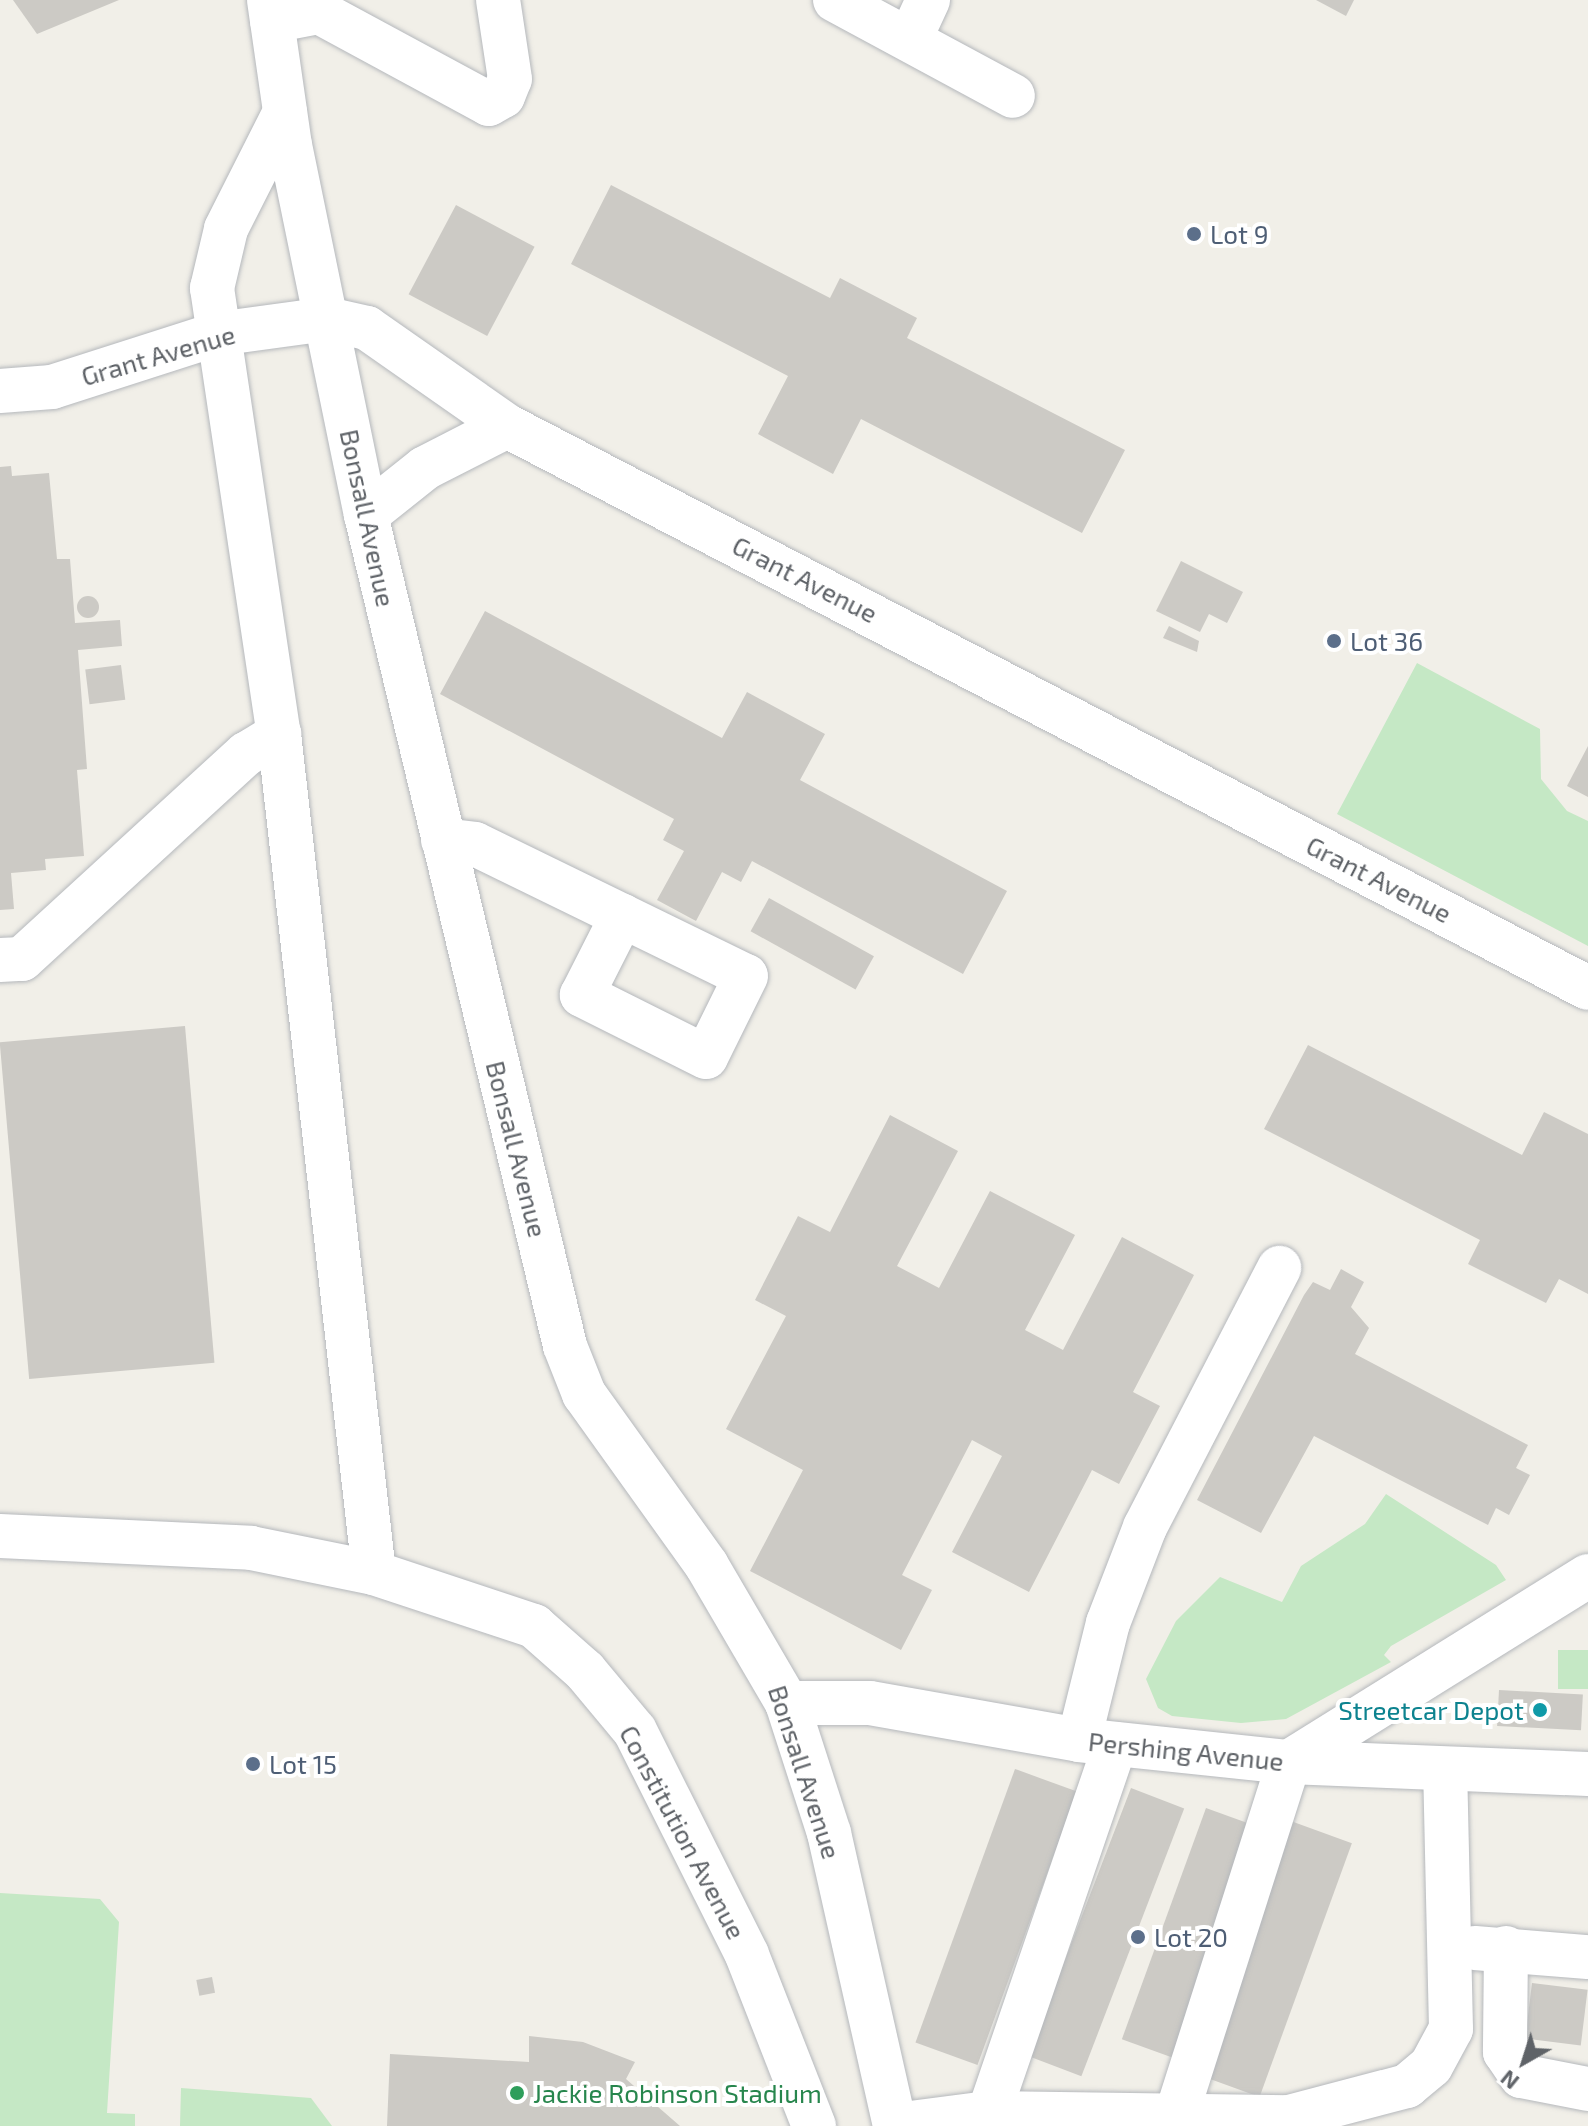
<!DOCTYPE html>
<style>
body{margin:0}
#map{position:relative;width:1588px;height:2126px;overflow:hidden;background:#f1efe8;font-family:"Exo 2",sans-serif}
div>[style]{position:absolute}
[style*='--x']{left:calc(var(--x)*1px);top:calc(var(--y)*1px);width:calc(var(--w)*1px);rotate:calc(var(--a)*1deg)}
.green>*{inset:0;background:#c5e8c5;transform-origin:0 0}
.building>*{inset:0;background:#cccac5;transform-origin:0 0}
.round{border-radius:50%}
.roads{filter:drop-shadow(0 0 2px #b5b8bc) drop-shadow(0 0 2px #b5b8bc)}
.minor>*{height:44px;margin:-22px;padding:0 22px;transform-origin:22px;border-radius:22px;background:#fff}
.dots>*{width:22px;height:22px;translate:-50% -50%;box-sizing:border-box;border:4px solid #fff;border-radius:50%}
span{translate:-50% -50%;white-space:nowrap;text-align:center;line-height:1.15;-webkit-text-stroke:8px #fff;paint-order:stroke}
.service-label{font-size:26px;color:#4e5e75}
.left{translate:0 -50%;text-align:left}
.street-label{font-size:26px;color:#5f6368}
.culture-label{font-size:26px;color:#0d838f}
.right{translate:-100% -50%;text-align:right}
.leisure-label{font-size:26px;color:#27864d}
.north{position:absolute;left:1484px;top:2022px;width:80px;height:80px;-webkit-text-stroke:6px #fff;paint-order:stroke;rotate:219deg;font-size:22px;font-weight:700;line-height:32px;text-align:center;color:#5f6368}
.north::after{content:'';display:block;margin:auto;width:28px;height:36px;background:#5f6368;clip-path:polygon(50% 0,100% 100%,50% 72%,0 100%)}
</style>
<div id="map">
<div class="green">
<div style="clip-path:polygon(1417px 663px,1540px 729px,1541px 779px,1567px 811px,1588px 821px,1588px 946px,1337px 814px)"></div>
<div style="clip-path:polygon(1386px 1494px,1496px 1565px,1506px 1580px,1391px 1646px,1384px 1655px,1391px 1662px,1286px 1719px,1241px 1723px,1172px 1716px,1158px 1708px,1146px 1679px,1176px 1621px,1220px 1577px,1282px 1602px,1301px 1566px,1365px 1524px)"></div>
<div style="left:1588px;top:1650px;width:39px;height:30px;rotate:90deg"></div>
<div style="clip-path:polygon(0 1893px,100px 1899px,119px 1922px,107px 2113px,135px 2114px,135px 2126px,0 2126px)"></div>
<div style="clip-path:polygon(181px 2088px,311px 2098px,332px 2126px,180px 2126px)"></div>
</div>
<div class="building">
<div style="clip-path:polygon(13px 0,119px 0,37px 34px)"></div>
<div style="clip-path:polygon(1316px 0,1354px 0,1346px 16px)"></div>
<div style="clip-path:polygon(611px 185px,830px 298px,840px 278px,917px 318px,907px 338px,1125px 450px,1082px 533px,861px 419px,833px 474px,758px 434px,788px 376px,571px 264px)"></div>
<div style="left:456px;top:205px;width:89px;height:101px;rotate:28deg"></div>
<div style="clip-path:polygon(11px 466px,12px 476px,49px 473px,57px 559px,70px 559px,75px 623px,120px 620px,122px 646px,78px 650px,87px 769px,77px 770px,84px 856px,45px 859px,46px 870px,11px 873px,14px 909px,0 910px,0 467px)"></div>
<div style="clip-path:polygon(1181px 561px,1243px 592px,1227px 623px,1209px 614px,1200px 632px,1156px 611px)"></div>
<div class="round" style="left:77px;top:596px;width:22px;height:22px"></div>
<div style="clip-path:polygon(485px 611px,722px 738px,747px 692px,825px 734px,800px 780px,1007px 891px,963px 974px,752px 861px,741px 882px,722px 872px,696px 921px,657px 900px,684px 851px,663px 840px,674px 819px,440px 694px)"></div>
<div style="clip-path:polygon(1169px 626px,1199px 641px,1197px 652px,1163px 638px)"></div>
<div style="left:121px;top:665px;width:35px;height:36px;rotate:83deg"></div>
<div style="clip-path:polygon(1588px 746px,1588px 797px,1567px 786px)"></div>
<div style="left:769px;top:898px;width:120px;height:38px;rotate:29deg"></div>
<div style="left:185px;top:1026px;width:338px;height:186px;rotate:85deg"></div>
<div style="clip-path:polygon(1308px 1045px,1522px 1155px,1544px 1112px,1588px 1134px,1588px 1294px,1559px 1279px,1546px 1303px,1468px 1264px,1480px 1240px,1264px 1129px)"></div>
<div style="clip-path:polygon(890px 1115px,958px 1151px,897px 1266px,939px 1288px,990px 1191px,1075px 1235px,1025px 1330px,1063px 1350px,1122px 1237px,1194px 1275px,1133px 1392px,1160px 1406px,1119px 1484px,1092px 1470px,1029px 1592px,952px 1552px,1002px 1456px,972px 1440px,902px 1575px,932px 1590px,901px 1650px,750px 1571px,803px 1470px,726px 1429px,786px 1316px,755px 1300px,798px 1216px,830px 1232px)"></div>
<div style="clip-path:polygon(1341px 1269px,1364px 1282px,1351px 1307px,1369px 1328px,1355px 1354px,1528px 1445px,1516px 1468px,1530px 1475px,1509px 1515px,1496px 1508px,1488px 1525px,1314px 1436px,1261px 1533px,1197px 1500px,1304px 1295px,1313px 1282px,1330px 1290px)"></div>
<div style="left:1499px;top:1690px;width:84px;height:36px;rotate:3deg"></div>
<div style="left:1015px;top:1769px;width:66px;height:291px;rotate:20deg"></div>
<div style="left:1131px;top:1788px;width:57px;height:287px;rotate:21deg"></div>
<div style="left:1206px;top:1808px;width:58px;height:246px;rotate:20deg"></div>
<div style="left:1288px;top:1820px;width:68px;height:270px;rotate:20deg"></div>
<div style="left:212px;top:1977px;width:16px;height:16px;rotate:79deg"></div>
<div style="left:1532px;top:1983px;width:56px;height:56px;rotate:7deg"></div>
<div style="clip-path:polygon(529px 2036px,583px 2042px,635px 2062px,626px 2079px,680px 2126px,387px 2126px,390px 2054px,529px 2062px)"></div>
</div>
<div class="roads">
<div class="minor">
<div style="--x:269;--y:0;--w:147;--a:81.8"></div>
<div style="--x:290;--y:145;--w:378;--a:78.4"></div>
<div style="--x:366;--y:515;--w:854;--a:76.53"></div>
<div style="--x:565;--y:1346;--w:52;--a:68.4"></div>
<div style="--x:584;--y:1394;--w:211;--a:54.4"></div>
<div style="--x:707;--y:1566;--w:159;--a:59.7"></div>
<div style="--x:787;--y:1703;--w:137;--a:72.1"></div>
<div style="--x:829;--y:1833;--w:300;--a:77.3"></div>
<div style="--x:835;--y:0;--w:202;--a:28.3"></div>
<div style="--x:272;--y:21;--w:48;--a:-10.8"></div>
<div style="--x:319;--y:12;--w:193;--a:28.4"></div>
<div style="--x:489;--y:104;--w:16;--a:-30"></div>
<div style="--x:503;--y:96;--w:18;--a:-68"></div>
<div style="--x:510;--y:79;--w:80;--a:-98.6"></div>
<div style="--x:910;--y:39;--w:43;--a:-65.2"></div>
<div style="--x:285;--y:112;--w:131;--a:116.8"></div>
<div style="--x:226;--y:229;--w:61;--a:103.3"></div>
<div style="--x:212;--y:288;--w:451;--a:81.5"></div>
<div style="--x:279;--y:734;--w:844;--a:83.54"></div>
<div style="--x:0;--y:391;--w:52;--a:-4.4"></div>
<div style="--x:52;--y:387;--w:173;--a:-17.8"></div>
<div style="--x:217;--y:334;--w:111;--a:-7.8"></div>
<div style="--x:327;--y:319;--w:41;--a:12.7"></div>
<div style="--x:367;--y:328;--w:171;--a:35"></div>
<div style="--x:507;--y:426;--w:1218;--a:27.47"></div>
<div style="--x:366;--y:515;--w:75;--a:-38.5"></div>
<div style="--x:425;--y:468;--w:92;--a:-27.1"></div>
<div style="--x:443;--y:840;--w:32;--a:7"></div>
<div style="--x:475;--y:844;--w:301;--a:26"></div>
<div style="--x:746;--y:976;--w:90;--a:116.3"></div>
<div style="--x:706;--y:1057;--w:139;--a:-153.4"></div>
<div style="--x:582;--y:995;--w:89;--a:-63.1"></div>
<div style="--x:0;--y:960;--w:22;--a:-3"></div>
<div style="--x:22;--y:959;--w:304;--a:-42.5"></div>
<div style="--x:246;--y:754;--w:39;--a:-31"></div>
<div style="--x:0;--y:1536;--w:251;--a:2.7"></div>
<div style="--x:251;--y:1548;--w:126;--a:11.5"></div>
<div style="--x:374;--y:1573;--w:169;--a:18.3"></div>
<div style="--x:534;--y:1626;--w:68;--a:41.4"></div>
<div style="--x:585;--y:1671;--w:78;--a:50.2"></div>
<div style="--x:635;--y:1731;--w:250;--a:63.4"></div>
<div style="--x:747;--y:1955;--w:184;--a:68.6"></div>
<div style="--x:787;--y:1703;--w:83;--a:0"></div>
<div style="--x:870;--y:1703;--w:212;--a:10"></div>
<div style="--x:1079;--y:1740;--w:211;--a:6"></div>
<div style="--x:1289;--y:1762;--w:299;--a:2.3"></div>
<div style="--x:1079;--y:1740;--w:121;--a:-76.1"></div>
<div style="--x:1108;--y:1623;--w:103;--a:-68.9"></div>
<div style="--x:1145;--y:1527;--w:292;--a:-62.6"></div>
<div style="--x:1475;--y:1948;--w:113;--a:4.6"></div>
<div style="--x:1506;--y:1948;--w:104;--a:90.6"></div>
<div style="--x:1505;--y:2052;--w:29;--a:56"></div>
<div style="--x:1521;--y:2076;--w:68;--a:11"></div>
<div style="--x:989;--y:2113;--w:390;--a:-71.1"></div>
<div style="--x:1175;--y:2119;--w:375;--a:-72.3"></div>
<div style="--x:1289;--y:1762;--w:352;--a:-31.9"></div>
<div style="--x:895;--y:2125;--w:95;--a:-7.3"></div>
<div style="--x:989;--y:2113;--w:300;--a:0.8"></div>
<div style="--x:1289;--y:2117;--w:122;--a:-14.7"></div>
<div style="--x:1407;--y:2086;--w:31;--a:-40"></div>
<div style="--x:1431;--y:2066;--w:42;--a:-61.6"></div>
<div style="--x:1451;--y:2029;--w:255;--a:-91.3"></div>
</div>
</div>
<div class="dots">
<div style="left:1194px;top:234px;background:#5c6f8a"></div>
<div style="left:1334px;top:641px;background:#5c6f8a"></div>
<div style="left:1540px;top:1710px;background:#0f9aa8"></div>
<div style="left:253px;top:1764px;background:#5c6f8a"></div>
<div style="left:1138px;top:1937px;background:#5c6f8a"></div>
<div style="left:517px;top:2093px;background:#2e9e5b"></div>
</div>
<div class="service-label">
<span class="left" style="left:1210px;top:234px">Lot 9</span>
<span class="left" style="left:1350px;top:641px">Lot 36</span>
<span class="left" style="left:269px;top:1764px">Lot 15</span>
<span class="left" style="left:1154px;top:1937px">Lot 20</span>
</div>
<div class="street-label">
<span style="left:158px;top:355px;rotate:-16deg">Grant Avenue</span>
<span style="left:368px;top:518px;rotate:78deg">Bonsall Avenue</span>
<span style="left:805px;top:579px;rotate:27deg">Grant Avenue</span>
<span style="left:1379px;top:879px;rotate:27deg">Grant Avenue</span>
<span style="left:517px;top:1149px;rotate:76deg">Bonsall Avenue</span>
<span style="left:1186px;top:1751px;rotate:6deg">Pershing Avenue</span>
<span style="left:805px;top:1772px;rotate:72deg">Bonsall Avenue</span>
<span style="left:683px;top:1832px;rotate:62deg">Constitution Avenue</span>
</div>
<div class="culture-label">
<span class="right" style="left:1524px;top:1710px">Streetcar Depot</span>
</div>
<div class="leisure-label">
<span class="left" style="left:533px;top:2093px">Jackie Robinson Stadium</span>
</div>
<div class="north">N</div>
</div>
